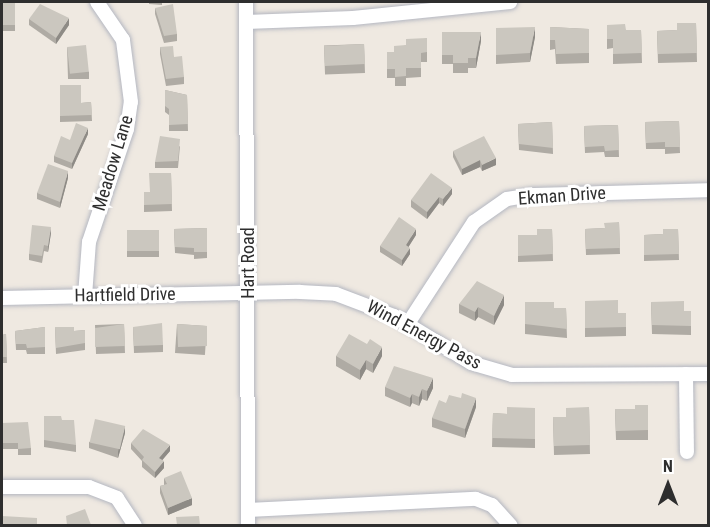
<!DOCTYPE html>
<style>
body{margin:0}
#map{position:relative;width:710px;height:527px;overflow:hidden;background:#efe9e1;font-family:"Roboto Condensed",sans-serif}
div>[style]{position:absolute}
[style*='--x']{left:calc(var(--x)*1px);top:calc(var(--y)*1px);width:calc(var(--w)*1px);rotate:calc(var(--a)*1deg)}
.roads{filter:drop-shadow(0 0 2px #b4b7c1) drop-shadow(0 0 2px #b4b7c1)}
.minor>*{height:14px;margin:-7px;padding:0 7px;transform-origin:7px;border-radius:7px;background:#fff}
.wall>*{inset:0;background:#afaba4;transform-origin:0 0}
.shaded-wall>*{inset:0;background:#8e8b86}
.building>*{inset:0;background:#cbc7bf;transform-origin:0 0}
span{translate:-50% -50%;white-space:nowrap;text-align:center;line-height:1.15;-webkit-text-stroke:6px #fff;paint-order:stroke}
.street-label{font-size:18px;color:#2e2e2e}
.frame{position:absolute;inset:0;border:3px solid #2e2e2e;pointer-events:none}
.north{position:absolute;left:638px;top:455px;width:60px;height:60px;-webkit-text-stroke:4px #fff;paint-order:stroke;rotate:0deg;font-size:16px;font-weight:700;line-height:24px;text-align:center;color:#2e2e2e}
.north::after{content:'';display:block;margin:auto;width:21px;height:27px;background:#2e2e2e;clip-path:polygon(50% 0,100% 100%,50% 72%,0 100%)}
</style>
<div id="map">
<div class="roads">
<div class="minor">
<div style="--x:246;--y:2;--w:524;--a:89.78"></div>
<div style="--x:246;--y:22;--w:107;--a:-2.1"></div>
<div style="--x:353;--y:18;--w:158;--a:-5.8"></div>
<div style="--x:85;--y:296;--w:54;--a:-85.8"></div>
<div style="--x:89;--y:242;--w:119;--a:-71.4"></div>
<div style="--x:127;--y:129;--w:27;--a:-82"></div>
<div style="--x:131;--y:102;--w:63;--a:-97.4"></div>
<div style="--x:123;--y:40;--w:46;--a:-124.4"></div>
<div style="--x:2;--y:298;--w:298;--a:-1.2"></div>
<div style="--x:300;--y:292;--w:36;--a:3"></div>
<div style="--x:336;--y:294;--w:62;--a:20.8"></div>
<div style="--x:394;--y:316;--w:90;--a:31.4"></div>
<div style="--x:471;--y:363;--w:43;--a:16.3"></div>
<div style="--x:512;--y:375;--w:196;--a:-0.3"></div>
<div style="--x:407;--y:325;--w:123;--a:-57"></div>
<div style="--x:474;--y:222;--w:40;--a:-34.9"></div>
<div style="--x:507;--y:199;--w:26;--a:-9"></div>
<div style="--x:533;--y:195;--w:175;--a:-1.6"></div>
<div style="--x:686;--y:374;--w:78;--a:89.3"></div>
<div style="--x:2;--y:487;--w:87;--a:0"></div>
<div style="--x:89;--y:487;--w:30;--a:21"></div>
<div style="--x:117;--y:498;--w:33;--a:57"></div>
<div style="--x:248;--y:510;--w:228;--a:-2.8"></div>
<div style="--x:476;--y:499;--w:17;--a:21"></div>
<div style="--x:492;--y:505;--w:28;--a:48"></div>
</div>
</div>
<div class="wall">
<div style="left:2px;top:2px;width:13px;height:29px"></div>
<div style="clip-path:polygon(149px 2px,162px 2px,162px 5px,149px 4px)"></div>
<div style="clip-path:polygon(155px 8px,177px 34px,177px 41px,164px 43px,155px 14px)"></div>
<div style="clip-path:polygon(29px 19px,69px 25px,56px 44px,29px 25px)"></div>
<div style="clip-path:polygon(696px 23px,697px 62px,658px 63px,657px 31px,677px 30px)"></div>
<div style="clip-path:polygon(607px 25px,626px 30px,641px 30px,642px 63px,613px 64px,613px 48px,607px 49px)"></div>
<div style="clip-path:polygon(550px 27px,589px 29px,589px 63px,556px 64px,555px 49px,550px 50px)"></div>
<div style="clip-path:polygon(496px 28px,535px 37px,530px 62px,496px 64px)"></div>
<div style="clip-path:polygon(442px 32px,481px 41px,476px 68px,468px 68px,468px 73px,453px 73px,453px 64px,442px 64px)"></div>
<div style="clip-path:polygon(427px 38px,427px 62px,421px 62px,421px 77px,406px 78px,406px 86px,395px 86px,395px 78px,387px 78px,387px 52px,394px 52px,406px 45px)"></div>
<div style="left:364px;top:44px;width:29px;height:40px;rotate:88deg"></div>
<div style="clip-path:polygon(67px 47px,89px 72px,89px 79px,68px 79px)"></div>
<div style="clip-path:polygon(160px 47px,174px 57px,184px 77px,184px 84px,166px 86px,160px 54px)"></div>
<div style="clip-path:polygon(60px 85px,81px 103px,91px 102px,92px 121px,60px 122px)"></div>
<div style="clip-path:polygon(165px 90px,187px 95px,188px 131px,169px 131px,169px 115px,165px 112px)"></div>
<div style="clip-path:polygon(679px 121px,680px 153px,665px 154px,665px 149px,646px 149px,645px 122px)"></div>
<div style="clip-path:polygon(552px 122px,553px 154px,519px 150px,518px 124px)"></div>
<div style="clip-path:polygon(618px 125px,619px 157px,605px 157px,604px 152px,585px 153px,584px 126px)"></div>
<div style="clip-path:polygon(88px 134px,72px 169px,54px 162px,54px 156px,70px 140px)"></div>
<div style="clip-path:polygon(180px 146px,178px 168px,155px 168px,155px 162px)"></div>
<div style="clip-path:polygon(453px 151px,496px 165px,482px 171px,480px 167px,462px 175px,453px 157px)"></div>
<div style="clip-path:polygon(171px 173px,172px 211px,144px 212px,144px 192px,150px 192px)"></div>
<div style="clip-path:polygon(68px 178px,60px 208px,37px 199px,37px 193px)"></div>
<div style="clip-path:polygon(452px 194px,443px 206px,439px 203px,427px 219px,411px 207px,411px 200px)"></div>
<div style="clip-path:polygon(619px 222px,620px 254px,586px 255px,585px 229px,605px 228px)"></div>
<div style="clip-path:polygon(207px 228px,207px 258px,194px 259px,194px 255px,175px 253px,174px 229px)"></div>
<div style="clip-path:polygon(552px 229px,553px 261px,518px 262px,518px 235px,537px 235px)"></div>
<div style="clip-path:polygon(678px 229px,679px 260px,644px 261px,644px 235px,663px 234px)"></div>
<div style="left:127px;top:230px;width:32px;height:27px"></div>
<div style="clip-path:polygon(51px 233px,48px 252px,44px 251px,42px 263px,29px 260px,29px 254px)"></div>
<div style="clip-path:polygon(416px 235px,408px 247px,410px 254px,402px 266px,380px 252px,380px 246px)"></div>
<div style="clip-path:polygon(585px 301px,618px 313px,626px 313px,626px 336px,585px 337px)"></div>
<div style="clip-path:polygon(525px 302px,554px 308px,566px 308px,567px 338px,525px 334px)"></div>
<div style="clip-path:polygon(651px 302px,684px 311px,691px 311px,691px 335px,652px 334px)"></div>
<div style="clip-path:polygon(459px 304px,504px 305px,494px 325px,478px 317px,475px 321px,459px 313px)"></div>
<div style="left:124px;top:324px;width:29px;height:29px;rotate:88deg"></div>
<div style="left:177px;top:324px;width:30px;height:29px;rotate:4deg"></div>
<div style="clip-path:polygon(45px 327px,45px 354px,27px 354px,26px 350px,16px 350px,15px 331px)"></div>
<div style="clip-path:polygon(55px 327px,74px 331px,85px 330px,85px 350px,56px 354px)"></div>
<div style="clip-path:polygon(133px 327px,163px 345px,163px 352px,134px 353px)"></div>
<div style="clip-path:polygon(6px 334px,7px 363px,2px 363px,2px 335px)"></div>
<div style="clip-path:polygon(336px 356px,382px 356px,373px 373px,366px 369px,360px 380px,336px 366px)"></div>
<div style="clip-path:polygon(385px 387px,433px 388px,427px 401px,422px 399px,419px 406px,412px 403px,410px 407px,385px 396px)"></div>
<div style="clip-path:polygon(461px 398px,476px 407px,465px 438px,432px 427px,432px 418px,446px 403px)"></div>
<div style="clip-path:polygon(648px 405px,648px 440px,616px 440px,615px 409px,635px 409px)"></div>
<div style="clip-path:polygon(589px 407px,590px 454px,554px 455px,553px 417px,566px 417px)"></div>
<div style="clip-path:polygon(535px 408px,535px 448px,492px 447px,493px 413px,507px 414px)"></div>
<div style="clip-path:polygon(44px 416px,62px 420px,76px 445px,76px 452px,44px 447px)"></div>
<div style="clip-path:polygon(2px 423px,31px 448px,31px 455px,18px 455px,18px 449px,2px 449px)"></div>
<div style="clip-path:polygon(125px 433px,118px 458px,89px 448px,89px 442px)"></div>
<div style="clip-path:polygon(131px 443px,170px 451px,162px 460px,164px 468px,155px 478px,142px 467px,142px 461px,131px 449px)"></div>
<div style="clip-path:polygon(164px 478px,192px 505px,168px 515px,160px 493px,160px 486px,164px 485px)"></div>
</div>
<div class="shaded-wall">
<div style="clip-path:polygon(69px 18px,69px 25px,56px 44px,56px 38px)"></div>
<div style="clip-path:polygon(535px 27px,535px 37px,530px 62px,530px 53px)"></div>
<div style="clip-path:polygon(481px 32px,481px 41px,476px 68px,476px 58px)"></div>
<div style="clip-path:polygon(88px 128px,88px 134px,72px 169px,72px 163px)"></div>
<div style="clip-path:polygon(496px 158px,496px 165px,482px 171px,482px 165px)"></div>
<div style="clip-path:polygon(480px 160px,480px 167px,462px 175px,462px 169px)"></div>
<div style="clip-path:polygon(68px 171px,68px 178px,60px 208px,60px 202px)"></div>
<div style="clip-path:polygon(452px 188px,452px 194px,443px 206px,443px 199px)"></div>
<div style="clip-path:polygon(439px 197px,439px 203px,427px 219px,427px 212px)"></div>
<div style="clip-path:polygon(51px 227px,51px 233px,48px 252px,48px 246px)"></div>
<div style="clip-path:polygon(416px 229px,416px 235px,406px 251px,406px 245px)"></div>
<div style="clip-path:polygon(410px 248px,410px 254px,402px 266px,402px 260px)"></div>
<div style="clip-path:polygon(504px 295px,504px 305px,494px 325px,494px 316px)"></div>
<div style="clip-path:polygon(478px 307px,478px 317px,475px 321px,475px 312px)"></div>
<div style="clip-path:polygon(382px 347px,382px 356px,373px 373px,373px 364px)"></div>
<div style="clip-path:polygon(366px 360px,366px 369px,360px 380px,360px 370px)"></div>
<div style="clip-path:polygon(433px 378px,433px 388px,427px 401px,427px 391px)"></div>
<div style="clip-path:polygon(422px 389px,422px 399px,419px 406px,419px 397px)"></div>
<div style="clip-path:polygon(412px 394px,412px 403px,410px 407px,410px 398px)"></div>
<div style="clip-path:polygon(476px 398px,476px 407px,465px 438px,465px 429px)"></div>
<div style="clip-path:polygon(125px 426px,125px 433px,118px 458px,118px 452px)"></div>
<div style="clip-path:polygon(170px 445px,170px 451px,159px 464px,159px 458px)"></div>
<div style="clip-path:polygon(164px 461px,164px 468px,155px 478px,155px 472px)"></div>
<div style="clip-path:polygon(192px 498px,192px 505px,168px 515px,168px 508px)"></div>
</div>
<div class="building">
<div style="left:2px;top:2px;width:13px;height:23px"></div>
<div style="clip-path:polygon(40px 4px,69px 18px,56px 38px,29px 19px)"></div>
<div style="clip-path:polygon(173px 4px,177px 34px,164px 36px,155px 8px)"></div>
<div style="clip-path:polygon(677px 23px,696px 23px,697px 53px,658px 54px,657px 31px,677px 30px)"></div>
<div style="clip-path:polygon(625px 24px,626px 30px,641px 30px,642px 53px,613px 54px,613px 39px,607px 39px,607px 25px)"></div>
<div style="clip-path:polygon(535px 27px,530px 53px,496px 55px,496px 28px)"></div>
<div style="clip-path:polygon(550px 27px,589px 29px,589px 53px,556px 54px,555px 40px,550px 40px)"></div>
<div style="clip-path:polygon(442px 32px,481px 32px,476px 58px,468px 58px,468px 63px,453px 63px,453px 55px,442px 55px)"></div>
<div style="clip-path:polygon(427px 38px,427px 52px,421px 53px,421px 68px,406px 68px,406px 76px,395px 77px,395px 69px,387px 69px,387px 52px,394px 52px,394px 46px,406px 45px,406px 39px)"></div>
<div style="left:364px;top:44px;width:20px;height:40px;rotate:87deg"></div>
<div style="left:86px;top:45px;width:27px;height:19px;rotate:84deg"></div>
<div style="clip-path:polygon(173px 46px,174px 57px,182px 56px,184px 77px,166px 79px,160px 47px)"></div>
<div style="clip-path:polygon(60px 85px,81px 85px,81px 103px,91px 102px,92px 115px,60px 116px)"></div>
<div style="clip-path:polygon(165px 90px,187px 95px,188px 124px,169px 125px,169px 109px,165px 106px)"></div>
<div style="clip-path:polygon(679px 121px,680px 147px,665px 147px,665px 142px,646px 143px,645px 122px)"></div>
<div style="clip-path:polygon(707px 121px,708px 121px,708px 141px)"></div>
<div style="clip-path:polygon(552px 122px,553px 148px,519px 144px,518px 124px)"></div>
<div style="clip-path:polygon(76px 123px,88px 128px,72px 163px,54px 156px,61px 136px,70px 140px)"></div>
<div style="clip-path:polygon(618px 125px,619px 150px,605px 151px,604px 146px,585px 147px,584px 126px)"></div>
<div style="clip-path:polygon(160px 136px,180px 139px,178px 161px,155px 162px)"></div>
<div style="clip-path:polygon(484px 136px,496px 158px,482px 165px,480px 160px,462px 169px,453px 151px)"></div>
<div style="clip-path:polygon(48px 164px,68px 171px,60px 202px,37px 193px)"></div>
<div style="clip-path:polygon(149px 173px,171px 173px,172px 204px,144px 205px,144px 192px,150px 192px)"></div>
<div style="clip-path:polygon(431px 173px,452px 188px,443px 199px,439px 197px,427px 212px,411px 200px)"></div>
<div style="clip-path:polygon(399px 217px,416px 229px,406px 245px,410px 248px,402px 260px,380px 246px)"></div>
<div style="clip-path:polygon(619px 222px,620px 248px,586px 249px,585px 229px,605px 228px,604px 223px)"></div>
<div style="clip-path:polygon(32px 225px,51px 227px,48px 246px,44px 245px,42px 256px,29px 254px)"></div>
<div style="clip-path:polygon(207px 228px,207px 252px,194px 252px,194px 248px,175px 247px,174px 229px)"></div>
<div style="clip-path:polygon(537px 229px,552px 229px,553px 254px,518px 256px,518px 235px,537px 235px)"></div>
<div style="clip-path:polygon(663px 229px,678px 229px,679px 254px,644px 255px,644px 235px,663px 234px)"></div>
<div style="left:127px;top:230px;width:32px;height:21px"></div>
<div style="clip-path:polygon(477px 281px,504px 295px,494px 316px,478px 307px,475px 312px,459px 304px)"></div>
<div style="clip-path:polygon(618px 300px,618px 313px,626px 313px,626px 327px,585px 328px,585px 301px)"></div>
<div style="clip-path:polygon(684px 301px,684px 311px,691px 311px,691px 326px,652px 325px,651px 302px)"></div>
<div style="clip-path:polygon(525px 302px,554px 302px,554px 308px,566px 308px,567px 329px,525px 324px)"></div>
<div style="clip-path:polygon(162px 323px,163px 345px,134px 346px,133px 327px)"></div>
<div style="clip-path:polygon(124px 324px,125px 346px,95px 347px,95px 328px)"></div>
<div style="clip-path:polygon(177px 324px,207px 326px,207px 346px,178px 347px)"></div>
<div style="clip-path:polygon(45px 327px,45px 347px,27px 348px,26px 344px,16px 344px,15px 331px)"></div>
<div style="clip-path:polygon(55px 327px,74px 327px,74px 331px,85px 330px,85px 343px,56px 348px)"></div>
<div style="clip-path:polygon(6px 334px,7px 357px,2px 357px,2px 335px)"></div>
<div style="clip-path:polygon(349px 334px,367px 344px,370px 339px,382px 347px,373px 364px,366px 360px,360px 370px,336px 356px)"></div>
<div style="clip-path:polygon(394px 366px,433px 378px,427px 391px,422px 389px,419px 397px,412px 394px,410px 398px,385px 387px)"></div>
<div style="clip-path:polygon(462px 393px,476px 398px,465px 429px,432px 418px,439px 400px,446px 403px,449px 395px,461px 398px)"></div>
<div style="clip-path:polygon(635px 405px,648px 405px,648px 430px,616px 431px,615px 409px,635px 409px)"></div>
<div style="clip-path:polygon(507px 407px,535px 408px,535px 439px,492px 438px,493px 413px,507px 414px)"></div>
<div style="clip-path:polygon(589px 407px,590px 445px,554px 446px,553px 417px,566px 417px,566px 408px)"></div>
<div style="clip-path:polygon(44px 416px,61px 416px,62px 420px,74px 420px,76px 445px,44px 440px)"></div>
<div style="left:95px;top:419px;width:31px;height:24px;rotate:13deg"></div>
<div style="clip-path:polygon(28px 422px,31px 448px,18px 449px,18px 443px,2px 443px,2px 423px)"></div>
<div style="clip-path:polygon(143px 429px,170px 445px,159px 458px,164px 461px,155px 472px,142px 460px,144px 457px,131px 443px)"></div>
<div style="clip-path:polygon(181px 471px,192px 498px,168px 508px,160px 486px,167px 484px,164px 478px)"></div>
<div style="clip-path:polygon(85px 509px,91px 525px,67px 525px,66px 516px)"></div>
<div style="clip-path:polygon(2px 516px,37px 518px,37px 525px,2px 525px)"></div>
<div style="clip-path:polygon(199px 516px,200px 525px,177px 525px,176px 517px)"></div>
</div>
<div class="street-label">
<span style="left:113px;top:163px;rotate:-73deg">Meadow Lane</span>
<span style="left:562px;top:196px;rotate:-4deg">Ekman Drive</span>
<span style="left:248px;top:263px;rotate:-90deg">Hart Road</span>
<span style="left:125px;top:295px;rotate:-1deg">Hartfield Drive</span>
<span style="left:424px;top:335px;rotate:28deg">Wind Energy Pass</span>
</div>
<div class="frame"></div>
<div class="north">N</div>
</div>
